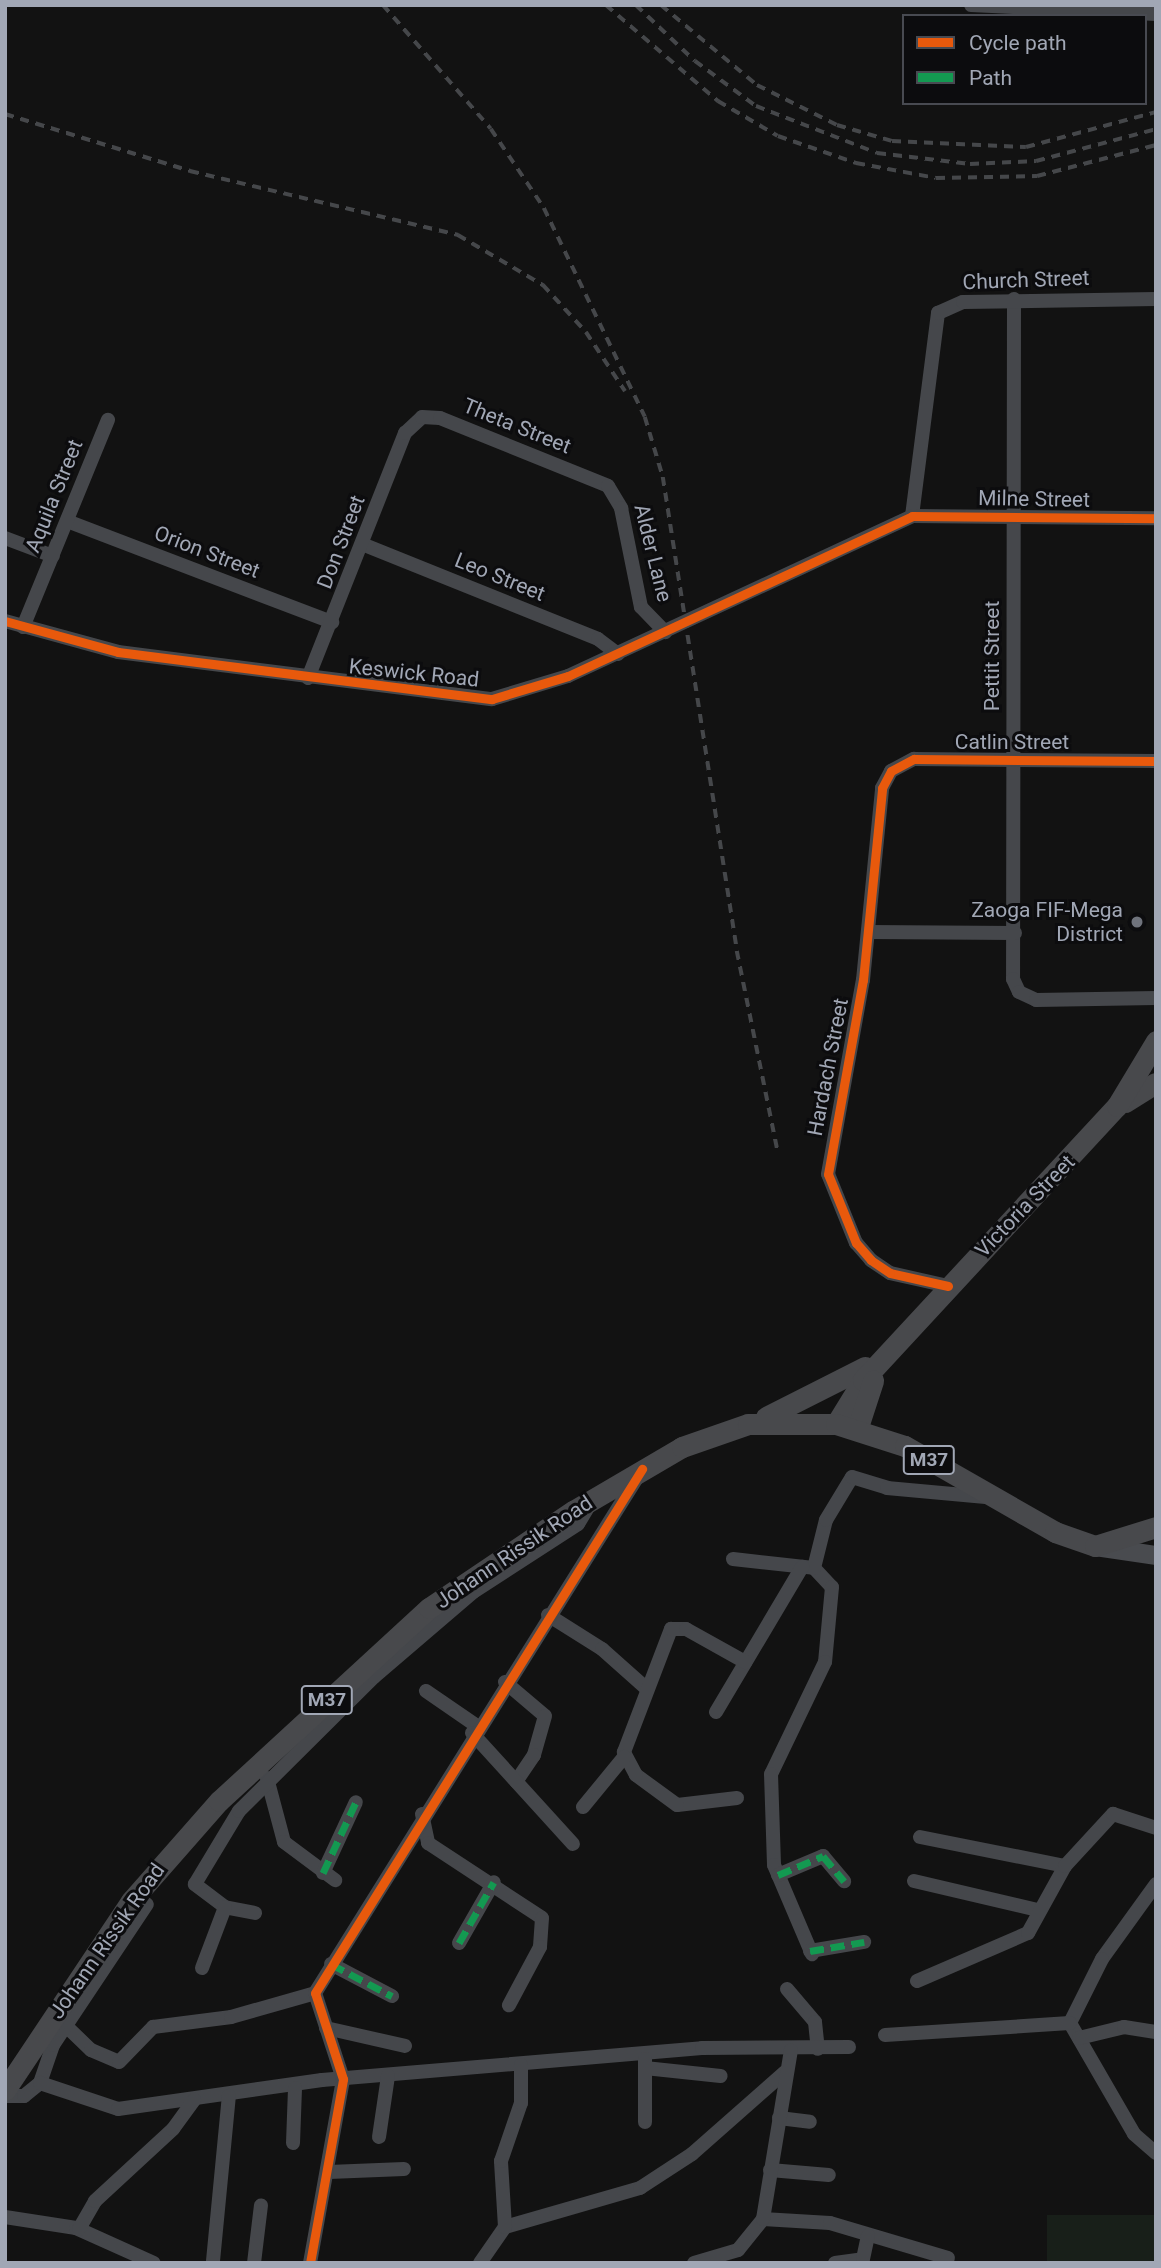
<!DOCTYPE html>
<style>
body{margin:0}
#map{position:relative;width:1161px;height:2268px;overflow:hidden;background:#121212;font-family:Roboto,sans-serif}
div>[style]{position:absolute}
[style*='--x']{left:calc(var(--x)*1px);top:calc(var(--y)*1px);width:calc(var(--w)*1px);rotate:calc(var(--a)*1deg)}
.green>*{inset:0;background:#181f19;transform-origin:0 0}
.street>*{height:14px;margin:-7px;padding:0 7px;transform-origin:7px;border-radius:7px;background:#45474b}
.secondary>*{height:19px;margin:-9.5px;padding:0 9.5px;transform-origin:9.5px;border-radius:9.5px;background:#494b4f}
.primary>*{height:21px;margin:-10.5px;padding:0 10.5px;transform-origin:10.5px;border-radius:10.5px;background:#48494c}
.rail>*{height:3.5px;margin-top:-1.75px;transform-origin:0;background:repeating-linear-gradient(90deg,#45474a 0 9px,transparent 0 16px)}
.quiet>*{height:7px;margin-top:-3.5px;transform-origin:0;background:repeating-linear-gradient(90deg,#139951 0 14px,transparent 0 21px)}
.cycleway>*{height:9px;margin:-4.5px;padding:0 4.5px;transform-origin:4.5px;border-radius:4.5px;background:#e8590c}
.dots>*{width:19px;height:19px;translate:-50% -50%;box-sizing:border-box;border:4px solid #0c0c0e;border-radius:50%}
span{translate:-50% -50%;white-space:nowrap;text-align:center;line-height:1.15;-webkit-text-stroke:6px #0c0c0e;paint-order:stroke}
.shield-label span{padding:2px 5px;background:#0c0c0e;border:2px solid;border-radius:5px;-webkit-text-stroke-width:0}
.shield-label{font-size:19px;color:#a1a7b5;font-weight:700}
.street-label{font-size:21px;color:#a1a7b5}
.poi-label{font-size:21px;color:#a1a7b5}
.right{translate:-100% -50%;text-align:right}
.frame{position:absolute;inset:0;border:7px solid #a1a7b5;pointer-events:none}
.legend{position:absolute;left:902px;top:14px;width:245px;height:91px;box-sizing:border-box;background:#0c0c0e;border:2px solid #484a51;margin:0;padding:9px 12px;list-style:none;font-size:21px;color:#a1a7b5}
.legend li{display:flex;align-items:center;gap:14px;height:35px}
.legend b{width:35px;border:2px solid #484a51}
</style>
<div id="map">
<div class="green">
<div style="left:1156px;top:2215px;width:48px;height:109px;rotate:90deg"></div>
</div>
<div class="street">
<div style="--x:971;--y:5;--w:185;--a:2.8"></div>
<div style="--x:1014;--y:299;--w:680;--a:90.08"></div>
<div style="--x:1013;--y:979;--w:14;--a:65"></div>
<div style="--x:1019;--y:992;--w:19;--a:25"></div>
<div style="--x:1036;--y:1000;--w:120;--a:-1"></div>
<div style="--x:912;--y:516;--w:205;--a:-82.7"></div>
<div style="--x:938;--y:313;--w:27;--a:-24"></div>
<div style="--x:963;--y:302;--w:193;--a:-0.9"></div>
<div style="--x:67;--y:521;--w:284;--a:20.9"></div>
<div style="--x:5;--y:538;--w:51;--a:20.6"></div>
<div style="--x:362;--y:544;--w:254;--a:21.9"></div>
<div style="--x:598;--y:639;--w:25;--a:37"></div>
<div style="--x:5;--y:621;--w:117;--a:15.3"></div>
<div style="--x:118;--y:652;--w:377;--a:7.2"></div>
<div style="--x:492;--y:699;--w:79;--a:-16.8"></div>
<div style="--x:568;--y:676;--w:379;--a:-24.9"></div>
<div style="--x:912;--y:516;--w:244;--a:0.5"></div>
<div style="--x:23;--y:627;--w:224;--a:-67.7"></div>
<div style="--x:308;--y:678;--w:264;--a:-68.4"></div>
<div style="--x:405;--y:433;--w:23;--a:-43"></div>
<div style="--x:422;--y:417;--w:18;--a:3"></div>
<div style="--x:440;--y:418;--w:181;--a:22"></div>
<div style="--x:608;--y:486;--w:26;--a:59"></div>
<div style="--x:621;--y:508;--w:101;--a:78.6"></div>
<div style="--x:641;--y:607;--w:35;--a:46"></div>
<div style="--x:868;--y:932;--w:147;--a:0.4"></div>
<div style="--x:948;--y:1286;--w:59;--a:-167.4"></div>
<div style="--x:890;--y:1273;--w:23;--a:-146"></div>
<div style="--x:871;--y:1260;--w:23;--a:-131"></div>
<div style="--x:856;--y:1243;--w:74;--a:-112.1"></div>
<div style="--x:828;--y:1174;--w:197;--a:-79.8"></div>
<div style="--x:863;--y:980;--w:193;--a:-84.3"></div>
<div style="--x:882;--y:788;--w:19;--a:-62"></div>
<div style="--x:891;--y:771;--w:26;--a:-28"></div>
<div style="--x:914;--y:759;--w:242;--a:0.5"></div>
<div style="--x:733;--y:1559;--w:81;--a:6.3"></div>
<div style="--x:814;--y:1568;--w:26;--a:47"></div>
<div style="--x:832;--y:1587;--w:75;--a:95.3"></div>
<div style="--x:825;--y:1662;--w:124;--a:115.7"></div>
<div style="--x:771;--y:1774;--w:91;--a:88.1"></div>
<div style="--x:774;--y:1865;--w:97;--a:66.9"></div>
<div style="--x:814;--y:1568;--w:49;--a:-76"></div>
<div style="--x:826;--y:1520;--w:50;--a:-58.8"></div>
<div style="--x:852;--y:1477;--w:37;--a:17"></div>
<div style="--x:887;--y:1488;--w:99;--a:5.2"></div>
<div style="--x:548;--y:1615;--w:64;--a:32.2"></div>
<div style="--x:602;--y:1649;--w:59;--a:41.6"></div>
<div style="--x:505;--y:1682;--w:52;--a:40.4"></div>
<div style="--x:545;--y:1716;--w:41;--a:105.8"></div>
<div style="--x:534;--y:1755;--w:32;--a:124"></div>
<div style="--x:426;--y:1691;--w:62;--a:34.5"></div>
<div style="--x:716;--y:1712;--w:169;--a:-59.3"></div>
<div style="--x:472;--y:1733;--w:150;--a:47.7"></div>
<div style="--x:267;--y:1778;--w:66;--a:75.1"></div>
<div style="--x:284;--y:1842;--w:64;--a:36.7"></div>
<div style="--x:737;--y:1798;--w:60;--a:173.3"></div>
<div style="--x:677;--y:1805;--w:51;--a:-143.8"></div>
<div style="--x:636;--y:1775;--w:26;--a:-118"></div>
<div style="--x:624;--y:1752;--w:132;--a:-69.1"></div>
<div style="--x:671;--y:1629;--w:15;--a:0"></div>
<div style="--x:686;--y:1629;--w:68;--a:29.2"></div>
<div style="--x:583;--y:1807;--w:65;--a:-50.6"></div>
<div style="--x:422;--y:1814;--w:30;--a:78"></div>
<div style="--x:428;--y:1843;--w:136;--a:33.3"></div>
<div style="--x:542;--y:1918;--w:29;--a:94"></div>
<div style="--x:540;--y:1947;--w:66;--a:118.1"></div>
<div style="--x:920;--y:1837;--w:148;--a:11.3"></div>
<div style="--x:323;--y:1873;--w:78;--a:-65.1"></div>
<div style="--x:778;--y:1875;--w:49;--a:-22.9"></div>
<div style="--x:823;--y:1856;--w:33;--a:50"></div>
<div style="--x:914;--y:1881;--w:127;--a:13.2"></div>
<div style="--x:1156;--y:1884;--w:92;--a:125.8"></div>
<div style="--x:1102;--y:1959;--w:72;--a:116.6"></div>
<div style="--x:1070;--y:2023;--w:128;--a:60"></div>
<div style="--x:1134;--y:2134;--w:29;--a:41"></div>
<div style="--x:255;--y:1913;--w:31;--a:-169"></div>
<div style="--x:225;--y:1907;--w:38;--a:-143"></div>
<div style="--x:195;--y:1884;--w:85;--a:-58.9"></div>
<div style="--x:239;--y:1811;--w:190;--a:-44.8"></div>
<div style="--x:374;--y:1677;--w:130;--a:-40.6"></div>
<div style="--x:473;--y:1592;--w:125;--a:-32.9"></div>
<div style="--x:578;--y:1524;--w:26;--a:-59"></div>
<div style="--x:459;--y:1943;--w:70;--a:-60.2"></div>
<div style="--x:810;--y:1951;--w:55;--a:-9.5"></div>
<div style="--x:331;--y:1964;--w:69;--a:27.7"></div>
<div style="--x:202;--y:1968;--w:65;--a:-69.3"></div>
<div style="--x:917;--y:1981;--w:121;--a:-23.4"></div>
<div style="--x:1028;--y:1933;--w:77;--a:-61.1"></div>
<div style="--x:1065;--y:1866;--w:71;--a:-47.3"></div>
<div style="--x:1113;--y:1814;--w:45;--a:18"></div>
<div style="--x:787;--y:1989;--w:43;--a:49.7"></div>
<div style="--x:815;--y:2022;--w:27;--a:84"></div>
<div style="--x:65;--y:2025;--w:36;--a:44"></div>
<div style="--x:91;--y:2050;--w:30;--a:23"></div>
<div style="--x:119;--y:2062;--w:49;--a:-45.8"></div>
<div style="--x:153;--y:2027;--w:79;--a:-7.3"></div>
<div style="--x:231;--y:2017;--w:87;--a:-15.9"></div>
<div style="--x:326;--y:2028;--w:81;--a:12.8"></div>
<div style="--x:885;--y:2035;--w:185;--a:-3.7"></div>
<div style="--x:1079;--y:2038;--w:46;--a:-13.7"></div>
<div style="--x:1124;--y:2027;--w:32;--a:9"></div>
<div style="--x:645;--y:2068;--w:76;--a:6"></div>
<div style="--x:40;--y:2083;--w:40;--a:-71.1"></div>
<div style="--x:53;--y:2045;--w:169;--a:-56.3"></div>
<div style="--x:5;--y:2096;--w:19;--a:0"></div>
<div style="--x:24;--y:2096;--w:21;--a:-39"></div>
<div style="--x:40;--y:2083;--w:82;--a:18.4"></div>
<div style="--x:118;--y:2109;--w:206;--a:-8.1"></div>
<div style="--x:322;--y:2080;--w:381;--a:-4.8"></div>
<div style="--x:702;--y:2048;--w:147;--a:-0.4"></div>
<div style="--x:779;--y:2118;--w:31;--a:7"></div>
<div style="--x:645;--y:2122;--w:63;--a:-90"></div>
<div style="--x:379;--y:2137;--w:62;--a:-81.6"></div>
<div style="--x:293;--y:2143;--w:55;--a:-87.9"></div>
<div style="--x:770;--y:2170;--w:59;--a:4.8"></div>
<div style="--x:329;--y:2172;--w:75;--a:-2.3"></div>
<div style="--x:5;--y:2217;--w:72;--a:8.8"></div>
<div style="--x:76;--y:2228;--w:85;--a:24.2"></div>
<div style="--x:763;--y:2219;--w:67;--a:3.4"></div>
<div style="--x:830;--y:2223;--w:123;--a:16.5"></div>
<div style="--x:505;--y:2227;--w:141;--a:-16.1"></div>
<div style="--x:640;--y:2188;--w:62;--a:-33.2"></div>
<div style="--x:692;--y:2154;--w:124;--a:-41.4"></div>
<div style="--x:79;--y:2229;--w:32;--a:-60"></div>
<div style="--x:95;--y:2201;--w:106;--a:-42.7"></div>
<div style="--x:173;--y:2129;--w:36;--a:-54"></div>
<div style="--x:213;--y:2261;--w:166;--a:-84.5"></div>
<div style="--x:254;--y:2263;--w:58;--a:-83.1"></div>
<div style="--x:310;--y:2263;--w:187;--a:-79.8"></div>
<div style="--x:343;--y:2079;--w:90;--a:-108"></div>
<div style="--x:315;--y:1993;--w:610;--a:-58"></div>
<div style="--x:480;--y:2263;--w:44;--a:-55.2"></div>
<div style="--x:505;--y:2227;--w:66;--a:-93.5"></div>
<div style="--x:501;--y:2161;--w:61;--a:-71"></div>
<div style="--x:521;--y:2103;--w:38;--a:-90"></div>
<div style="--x:694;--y:2263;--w:46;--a:-16.5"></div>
<div style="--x:738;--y:2250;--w:40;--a:-51"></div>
<div style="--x:763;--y:2219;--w:171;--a:-80.6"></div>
<div style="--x:835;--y:2263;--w:28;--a:-8"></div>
<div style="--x:863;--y:2259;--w:24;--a:-78"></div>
</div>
<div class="secondary">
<div style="--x:1095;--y:1546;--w:62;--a:8.4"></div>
</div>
<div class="primary">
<div style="--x:1125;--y:1102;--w:36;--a:-32"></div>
<div style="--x:766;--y:1417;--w:111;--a:-26.8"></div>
<div style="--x:836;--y:1424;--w:52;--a:-58.5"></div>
<div style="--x:863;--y:1380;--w:374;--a:-47.2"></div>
<div style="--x:1117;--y:1106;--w:76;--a:-59"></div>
<div style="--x:857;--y:1430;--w:52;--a:-71.9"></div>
<div style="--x:5;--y:2090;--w:227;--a:-56.3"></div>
<div style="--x:131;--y:1901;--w:133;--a:-48.7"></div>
<div style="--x:219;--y:1801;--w:285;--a:-42.6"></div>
<div style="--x:429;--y:1608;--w:174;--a:-34"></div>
<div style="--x:573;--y:1511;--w:126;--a:-30.4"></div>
<div style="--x:682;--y:1447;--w:70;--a:-19.2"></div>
<div style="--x:748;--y:1424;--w:88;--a:0"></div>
<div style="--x:836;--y:1424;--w:72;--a:17.7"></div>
<div style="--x:905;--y:1446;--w:173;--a:29.8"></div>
<div style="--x:1055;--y:1532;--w:42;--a:19.3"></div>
<div style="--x:1095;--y:1546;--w:64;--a:-17.3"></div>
</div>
<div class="rail">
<div style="--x:383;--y:5;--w:164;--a:48.9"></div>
<div style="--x:491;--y:129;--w:95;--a:56.1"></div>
<div style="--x:544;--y:208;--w:232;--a:64.2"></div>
<div style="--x:645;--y:417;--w:63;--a:73.3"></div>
<div style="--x:663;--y:477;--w:480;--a:81.1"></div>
<div style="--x:737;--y:951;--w:206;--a:78.5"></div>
<div style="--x:606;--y:5;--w:148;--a:40.6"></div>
<div style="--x:718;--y:101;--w:69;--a:30.3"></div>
<div style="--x:778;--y:136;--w:83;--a:19.1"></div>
<div style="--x:856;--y:163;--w:81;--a:10.6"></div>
<div style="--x:936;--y:178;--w:101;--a:-1.1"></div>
<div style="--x:1037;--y:176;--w:123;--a:-14.6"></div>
<div style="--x:636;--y:5;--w:81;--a:43.5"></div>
<div style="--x:695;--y:61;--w:76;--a:36.4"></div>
<div style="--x:756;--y:106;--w:130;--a:21.2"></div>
<div style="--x:877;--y:153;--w:94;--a:6.7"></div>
<div style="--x:970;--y:164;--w:66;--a:-2.6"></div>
<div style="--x:1036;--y:161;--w:124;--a:-14.9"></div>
<div style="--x:661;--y:5;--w:125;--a:39.8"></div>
<div style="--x:757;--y:85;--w:89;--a:26.6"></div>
<div style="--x:837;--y:125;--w:57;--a:16.2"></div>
<div style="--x:892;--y:141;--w:134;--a:2.6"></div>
<div style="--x:1026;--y:147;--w:135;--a:-15.1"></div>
<div style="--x:5;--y:114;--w:194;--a:17.1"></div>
<div style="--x:190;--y:171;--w:276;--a:13.4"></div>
<div style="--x:458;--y:235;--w:99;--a:30.5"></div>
<div style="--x:543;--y:285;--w:64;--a:47.5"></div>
<div style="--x:586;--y:332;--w:71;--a:56.5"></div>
</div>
<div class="quiet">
<div style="--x:323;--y:1873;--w:78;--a:-65.1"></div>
<div style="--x:778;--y:1875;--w:49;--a:-22.9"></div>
<div style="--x:823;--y:1856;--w:33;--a:50"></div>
<div style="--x:459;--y:1943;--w:70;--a:-60.2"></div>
<div style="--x:810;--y:1951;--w:55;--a:-9.5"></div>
<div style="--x:331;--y:1964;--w:69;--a:27.7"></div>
</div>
<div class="cycleway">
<div style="--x:5;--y:621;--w:117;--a:15.3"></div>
<div style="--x:118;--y:652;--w:377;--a:7.2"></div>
<div style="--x:492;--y:699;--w:79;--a:-16.8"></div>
<div style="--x:568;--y:676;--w:379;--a:-24.9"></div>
<div style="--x:912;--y:516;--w:244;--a:0.5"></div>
<div style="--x:948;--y:1286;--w:59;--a:-167.4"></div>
<div style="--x:890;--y:1273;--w:23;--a:-146"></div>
<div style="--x:871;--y:1260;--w:23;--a:-131"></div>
<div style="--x:856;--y:1243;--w:74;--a:-112.1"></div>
<div style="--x:828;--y:1174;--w:197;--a:-79.8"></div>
<div style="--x:863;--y:980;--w:193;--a:-84.3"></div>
<div style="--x:882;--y:788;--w:19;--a:-62"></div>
<div style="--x:891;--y:771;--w:26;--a:-28"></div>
<div style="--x:914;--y:759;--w:242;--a:0.5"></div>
<div style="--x:310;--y:2263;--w:187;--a:-79.8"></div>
<div style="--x:343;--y:2079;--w:90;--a:-108"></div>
<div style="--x:315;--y:1993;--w:618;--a:-58.03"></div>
</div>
<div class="dots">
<div style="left:1137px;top:922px;background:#6f737c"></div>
</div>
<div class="shield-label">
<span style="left:929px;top:1460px">M37</span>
<span style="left:327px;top:1700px">M37</span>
</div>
<div class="street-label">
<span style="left:1026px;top:280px;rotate:-2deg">Church Street</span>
<span style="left:517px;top:426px;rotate:22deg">Theta Street</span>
<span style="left:54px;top:496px;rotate:-68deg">Aquila Street</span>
<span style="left:1034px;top:499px;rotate:1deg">Milne Street</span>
<span style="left:341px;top:542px;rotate:-69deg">Don Street</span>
<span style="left:207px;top:552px;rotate:21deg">Orion Street</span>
<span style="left:653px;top:553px;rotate:76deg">Alder Lane</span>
<span style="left:500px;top:577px;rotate:22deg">Leo Street</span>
<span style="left:992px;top:656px;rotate:-90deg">Pettit Street</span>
<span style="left:414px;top:673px;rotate:6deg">Keswick Road</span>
<span style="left:1012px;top:742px">Catlin Street</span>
<span style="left:828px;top:1067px;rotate:-79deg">Hardach Street</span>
<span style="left:1025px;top:1206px;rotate:-46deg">Victoria Street</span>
<span style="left:514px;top:1552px;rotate:-34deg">Johann Rissik Road</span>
<span style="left:107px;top:1941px;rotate:-55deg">Johann Rissik Road</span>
</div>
<div class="poi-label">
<span class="right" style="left:1123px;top:922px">Zaoga FIF-Mega<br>District</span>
</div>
<div class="frame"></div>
<ul class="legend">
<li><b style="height:9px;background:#e8590c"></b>Cycle path</li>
<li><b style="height:9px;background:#139951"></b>Path</li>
</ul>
</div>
